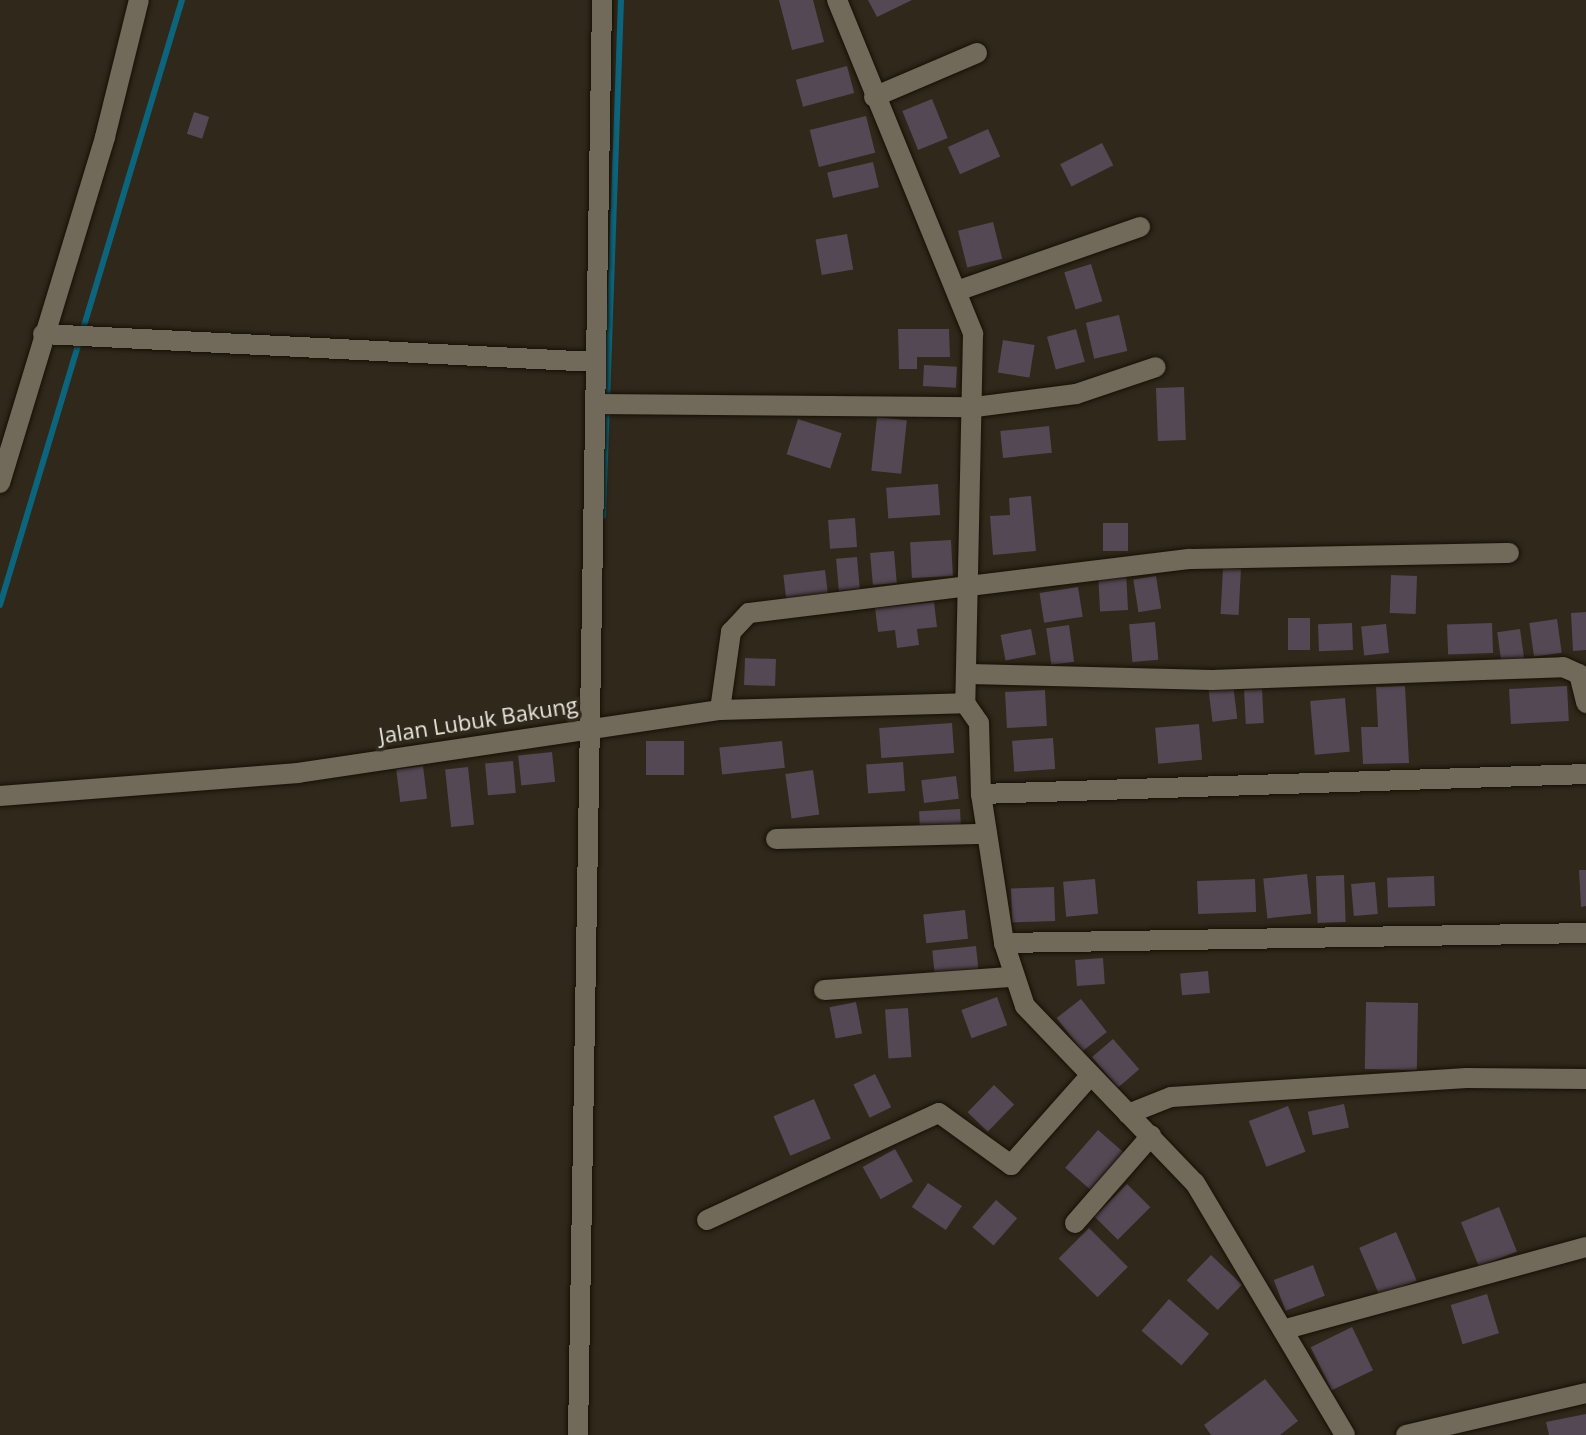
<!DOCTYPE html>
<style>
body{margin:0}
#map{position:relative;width:1586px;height:1435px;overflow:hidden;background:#2f281b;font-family:"Open Sans",sans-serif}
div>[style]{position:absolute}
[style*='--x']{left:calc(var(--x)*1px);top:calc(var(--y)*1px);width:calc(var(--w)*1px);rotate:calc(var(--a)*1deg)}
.stream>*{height:6px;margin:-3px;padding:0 3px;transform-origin:3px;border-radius:3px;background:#0d657d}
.building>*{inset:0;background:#544854;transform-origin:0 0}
.roads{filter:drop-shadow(0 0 2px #171005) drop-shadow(0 0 2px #171005)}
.street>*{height:20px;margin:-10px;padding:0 10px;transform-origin:10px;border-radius:10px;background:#71695a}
span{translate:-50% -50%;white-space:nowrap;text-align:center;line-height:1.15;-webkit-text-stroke:7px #2f281b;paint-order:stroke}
.street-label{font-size:22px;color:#ebe6de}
</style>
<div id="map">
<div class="stream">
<div style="--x:603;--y:516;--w:516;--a:-88"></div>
<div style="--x:0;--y:605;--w:632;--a:-73.26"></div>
</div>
<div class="building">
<div style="clip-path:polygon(779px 0,813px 0,824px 42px,792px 50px)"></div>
<div style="clip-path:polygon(868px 0,912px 0,877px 17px)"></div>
<div style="left:847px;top:66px;width:28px;height:53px;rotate:75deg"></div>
<div style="left:932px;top:99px;width:42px;height:32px;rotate:68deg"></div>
<div style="left:194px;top:112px;width:16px;height:23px;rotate:18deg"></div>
<div style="left:866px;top:116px;width:38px;height:58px;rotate:76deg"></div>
<div style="left:988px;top:129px;width:30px;height:44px;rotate:66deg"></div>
<div style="left:1102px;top:143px;width:25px;height:47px;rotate:63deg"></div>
<div style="left:873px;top:162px;width:26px;height:47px;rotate:77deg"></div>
<div style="left:993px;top:222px;width:38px;height:36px;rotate:76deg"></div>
<div style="left:847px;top:234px;width:36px;height:32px;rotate:80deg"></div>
<div style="left:1091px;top:264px;width:39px;height:28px;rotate:73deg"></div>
<div style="left:1119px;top:315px;width:37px;height:34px;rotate:77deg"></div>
<div style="clip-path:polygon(898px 329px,949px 329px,950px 357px,917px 357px,917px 369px,899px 369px)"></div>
<div style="left:1076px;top:329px;width:34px;height:30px;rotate:75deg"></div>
<div style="left:1003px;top:340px;width:32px;height:33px;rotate:9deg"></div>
<div style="left:924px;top:365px;width:33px;height:21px;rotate:3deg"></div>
<div style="left:1184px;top:387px;width:53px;height:28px;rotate:88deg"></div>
<div style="left:877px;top:417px;width:30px;height:54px;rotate:6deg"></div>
<div style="left:798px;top:419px;width:46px;height:37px;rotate:18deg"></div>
<div style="left:1049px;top:426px;width:27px;height:49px;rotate:84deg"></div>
<div style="left:938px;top:484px;width:31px;height:52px;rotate:86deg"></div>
<div style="clip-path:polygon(1031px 496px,1036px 551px,993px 555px,990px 516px,1010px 515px,1009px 498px)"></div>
<div style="left:855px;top:518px;width:29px;height:27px;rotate:86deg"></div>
<div style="left:1103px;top:523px;width:25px;height:28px"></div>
<div style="left:951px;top:540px;width:36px;height:41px;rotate:87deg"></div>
<div style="left:894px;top:551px;width:32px;height:24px;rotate:85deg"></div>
<div style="left:857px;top:557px;width:32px;height:21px;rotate:85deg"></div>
<div style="left:1223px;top:568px;width:18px;height:46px;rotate:3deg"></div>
<div style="left:825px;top:570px;width:26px;height:42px;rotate:83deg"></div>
<div style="left:1126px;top:571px;width:39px;height:28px;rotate:87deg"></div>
<div style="left:1391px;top:575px;width:26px;height:38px;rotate:2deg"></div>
<div style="left:1156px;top:576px;width:33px;height:23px;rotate:81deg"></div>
<div style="left:1078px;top:587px;width:30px;height:39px;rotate:81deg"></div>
<div style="clip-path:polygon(934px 602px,937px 627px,917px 629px,919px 645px,897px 648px,895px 630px,878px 632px,875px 608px)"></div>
<div style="clip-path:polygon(1586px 612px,1586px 650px,1573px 651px,1571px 613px)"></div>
<div style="left:1288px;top:618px;width:22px;height:32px"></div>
<div style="left:1557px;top:619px;width:34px;height:28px;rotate:82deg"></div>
<div style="left:1155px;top:622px;width:38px;height:26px;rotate:85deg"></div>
<div style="left:1352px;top:623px;width:27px;height:34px;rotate:88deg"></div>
<div style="left:1492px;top:623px;width:30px;height:45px;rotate:88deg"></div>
<div style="left:1386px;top:624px;width:29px;height:25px;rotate:84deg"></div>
<div style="left:1069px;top:625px;width:37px;height:23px;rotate:82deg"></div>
<div style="left:1031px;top:629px;width:26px;height:31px;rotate:79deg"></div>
<div style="left:1520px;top:629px;width:30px;height:23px;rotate:82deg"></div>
<div style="left:745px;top:658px;width:31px;height:27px;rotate:2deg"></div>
<div style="left:1233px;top:684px;width:35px;height:25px;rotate:83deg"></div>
<div style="clip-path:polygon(1405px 686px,1409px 763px,1363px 764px,1361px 727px,1378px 727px,1376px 687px)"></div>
<div style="left:1567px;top:686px;width:35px;height:58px;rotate:87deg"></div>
<div style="left:1262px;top:689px;width:34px;height:18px;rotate:87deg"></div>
<div style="left:1045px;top:690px;width:36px;height:40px;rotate:87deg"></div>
<div style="left:1345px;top:698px;width:54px;height:35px;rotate:85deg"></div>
<div style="left:952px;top:723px;width:30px;height:73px;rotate:86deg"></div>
<div style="left:1199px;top:724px;width:36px;height:44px;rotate:85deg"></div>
<div style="left:1053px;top:738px;width:31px;height:41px;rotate:86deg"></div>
<div style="left:646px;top:741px;width:38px;height:34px"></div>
<div style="left:782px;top:741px;width:27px;height:63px;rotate:84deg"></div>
<div style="left:552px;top:752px;width:30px;height:34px;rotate:84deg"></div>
<div style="left:513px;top:761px;width:32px;height:28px;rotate:85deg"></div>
<div style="left:903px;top:762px;width:29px;height:37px;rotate:86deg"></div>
<div style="left:423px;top:766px;width:33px;height:27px;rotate:83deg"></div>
<div style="left:468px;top:767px;width:58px;height:23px;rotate:84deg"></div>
<div style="left:813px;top:770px;width:45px;height:28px;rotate:82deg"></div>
<div style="left:956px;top:776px;width:23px;height:35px;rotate:83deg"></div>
<div style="left:960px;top:809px;width:18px;height:41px;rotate:87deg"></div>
<div style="clip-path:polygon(1579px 870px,1586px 870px,1586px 906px,1581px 907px)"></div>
<div style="left:1307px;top:874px;width:40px;height:44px;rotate:84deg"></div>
<div style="left:1344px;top:875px;width:47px;height:28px;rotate:88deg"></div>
<div style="left:1434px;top:876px;width:30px;height:47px;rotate:88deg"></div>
<div style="left:1095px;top:879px;width:35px;height:32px;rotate:85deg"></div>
<div style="left:1255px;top:879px;width:33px;height:58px;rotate:88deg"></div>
<div style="left:1375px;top:882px;width:32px;height:24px;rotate:85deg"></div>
<div style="left:1054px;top:887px;width:34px;height:43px;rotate:88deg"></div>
<div style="left:965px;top:910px;width:29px;height:42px;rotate:84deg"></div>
<div style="left:976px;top:946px;width:31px;height:44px;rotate:84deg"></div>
<div style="left:1103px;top:958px;width:26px;height:28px;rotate:86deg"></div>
<div style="left:1208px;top:971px;width:22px;height:28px;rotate:85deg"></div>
<div style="left:997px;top:997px;width:30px;height:38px;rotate:70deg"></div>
<div style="left:1081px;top:999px;width:42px;height:31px;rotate:52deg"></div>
<div style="left:856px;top:1002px;width:32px;height:27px;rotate:79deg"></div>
<div style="left:1366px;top:1002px;width:52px;height:67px;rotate:1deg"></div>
<div style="left:908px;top:1008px;width:49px;height:23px;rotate:86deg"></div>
<div style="left:1113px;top:1039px;width:40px;height:28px;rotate:49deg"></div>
<div style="left:875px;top:1074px;width:37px;height:24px;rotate:64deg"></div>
<div style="left:994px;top:1085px;width:28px;height:38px;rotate:44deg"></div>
<div style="left:814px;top:1099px;width:43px;height:44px;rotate:67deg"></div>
<div style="left:1344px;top:1104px;width:24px;height:37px;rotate:78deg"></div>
<div style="left:1288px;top:1106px;width:49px;height:42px;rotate:69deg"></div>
<div style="left:1098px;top:1130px;width:35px;height:50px;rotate:41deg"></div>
<div style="left:895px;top:1149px;width:37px;height:37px;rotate:61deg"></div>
<div style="left:928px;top:1183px;width:41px;height:29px;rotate:34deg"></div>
<div style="left:1127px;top:1184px;width:33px;height:46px;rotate:45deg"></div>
<div style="left:996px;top:1200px;width:28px;height:36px;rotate:41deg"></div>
<div style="left:1499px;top:1207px;width:48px;height:41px;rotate:68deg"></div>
<div style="left:1089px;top:1228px;width:55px;height:43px;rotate:45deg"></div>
<div style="left:1396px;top:1232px;width:53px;height:40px;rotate:67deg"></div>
<div style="left:1211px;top:1255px;width:43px;height:35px;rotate:44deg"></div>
<div style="left:1313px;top:1265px;width:33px;height:42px;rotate:69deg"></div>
<div style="left:1487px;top:1294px;width:41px;height:38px;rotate:73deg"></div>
<div style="left:1169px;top:1299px;width:53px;height:42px;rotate:41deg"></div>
<div style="left:1352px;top:1327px;width:48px;height:46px;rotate:64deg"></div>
<div style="clip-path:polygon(1265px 1379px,1298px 1421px,1280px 1435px,1211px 1435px,1204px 1425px)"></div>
<div style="clip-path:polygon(1586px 1414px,1586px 1435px,1549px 1435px,1546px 1422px)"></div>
</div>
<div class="roads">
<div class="street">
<div style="--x:837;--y:0;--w:361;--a:67.8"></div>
<div style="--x:973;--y:334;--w:369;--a:91.2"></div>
<div style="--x:874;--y:97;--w:112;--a:-23.1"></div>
<div style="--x:957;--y:291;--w:194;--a:-19.3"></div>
<div style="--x:43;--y:334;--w:554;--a:2.9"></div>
<div style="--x:597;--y:404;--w:378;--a:0.5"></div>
<div style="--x:975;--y:407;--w:102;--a:-7.3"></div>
<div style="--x:1076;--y:394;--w:84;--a:-18.6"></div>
<div style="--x:0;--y:483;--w:362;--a:-73.1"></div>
<div style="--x:105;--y:137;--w:141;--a:-76.1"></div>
<div style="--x:970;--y:674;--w:242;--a:1.4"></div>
<div style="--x:1212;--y:680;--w:351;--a:-2.1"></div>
<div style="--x:1563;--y:667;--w:17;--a:24"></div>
<div style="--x:1579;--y:674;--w:30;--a:76"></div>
<div style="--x:720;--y:710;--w:79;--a:-82"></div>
<div style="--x:731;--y:632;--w:26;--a:-47"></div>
<div style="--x:749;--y:613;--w:443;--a:-7"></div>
<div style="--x:1189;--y:559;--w:320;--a:-1.1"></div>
<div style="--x:981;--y:794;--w:605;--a:-1.89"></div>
<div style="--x:0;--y:796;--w:299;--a:-4.4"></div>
<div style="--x:298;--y:773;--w:427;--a:-8.5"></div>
<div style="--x:720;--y:710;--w:245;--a:-1.6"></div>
<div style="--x:965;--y:703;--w:24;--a:55"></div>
<div style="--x:979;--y:723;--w:71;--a:88.4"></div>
<div style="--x:981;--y:794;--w:151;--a:81.2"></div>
<div style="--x:1004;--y:943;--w:66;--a:71.6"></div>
<div style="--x:1025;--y:1006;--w:245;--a:46.2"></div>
<div style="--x:1195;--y:1183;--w:293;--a:59.2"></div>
<div style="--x:776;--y:839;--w:211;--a:-1.4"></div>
<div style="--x:1004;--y:943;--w:582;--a:-0.98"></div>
<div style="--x:824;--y:990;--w:187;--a:-4"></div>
<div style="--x:1128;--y:1114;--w:46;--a:-21.6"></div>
<div style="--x:1171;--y:1097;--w:296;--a:-3.7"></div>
<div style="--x:1466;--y:1078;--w:120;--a:0.5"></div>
<div style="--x:707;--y:1220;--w:255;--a:-24.8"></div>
<div style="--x:939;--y:1113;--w:89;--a:35.8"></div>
<div style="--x:1011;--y:1165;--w:118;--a:-48.4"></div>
<div style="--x:1075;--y:1223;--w:116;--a:-48.9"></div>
<div style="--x:1286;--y:1329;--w:311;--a:-15.3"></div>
<div style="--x:578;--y:1435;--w:1435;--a:-89.04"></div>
<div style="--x:1406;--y:1435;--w:185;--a:-13.1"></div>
</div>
</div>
<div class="street-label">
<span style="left:478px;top:720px;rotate:-9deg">Jalan Lubuk Bakung</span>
</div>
</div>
